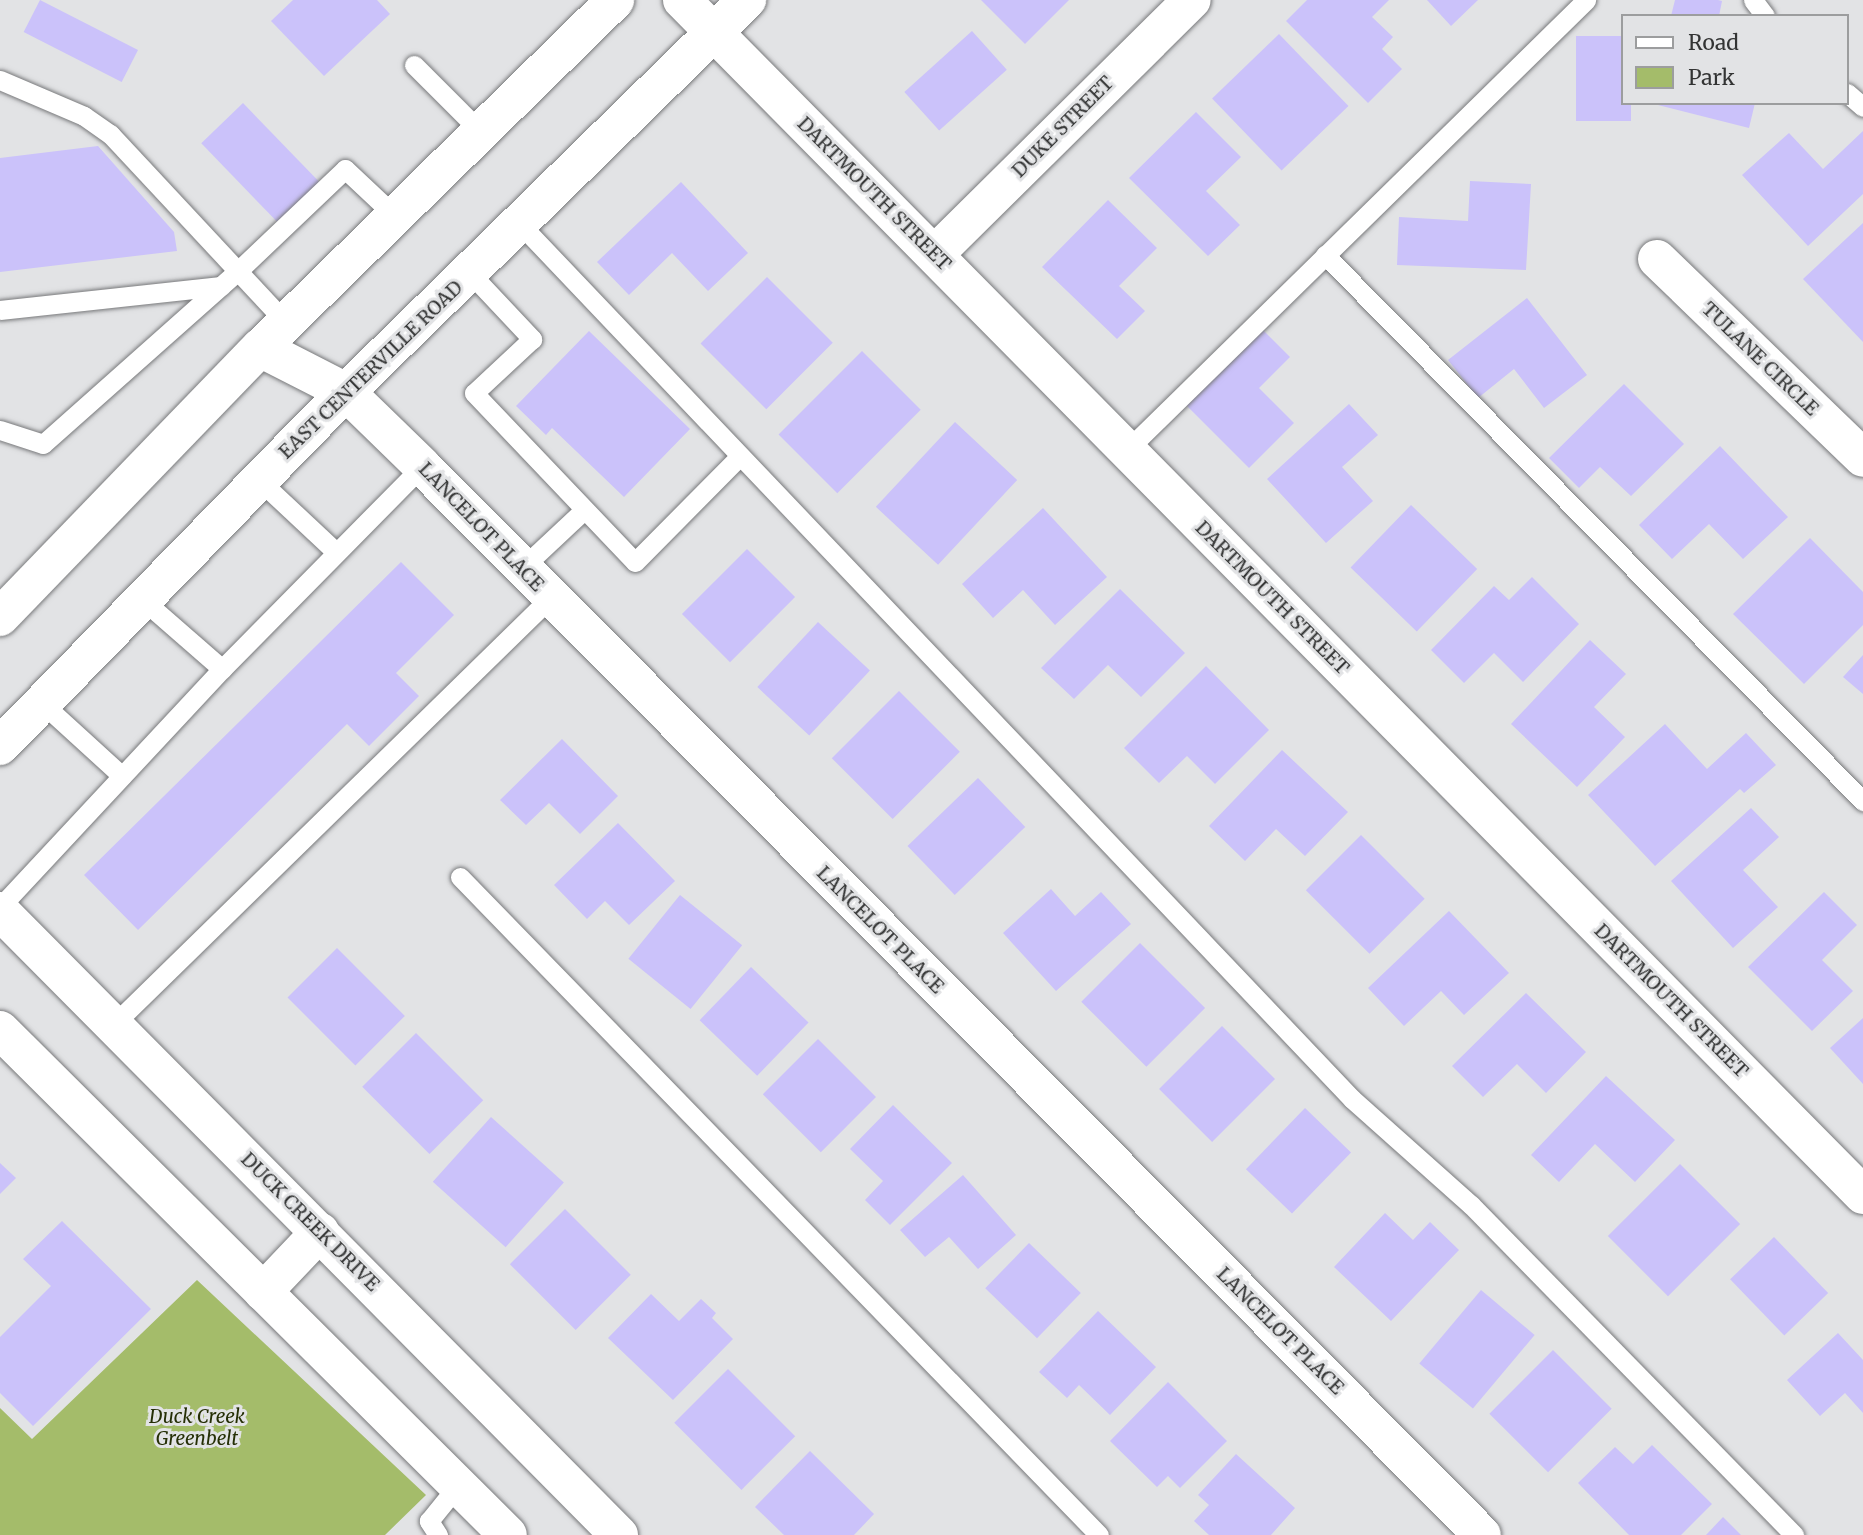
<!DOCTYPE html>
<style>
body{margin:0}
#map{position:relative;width:1863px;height:1535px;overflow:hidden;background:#e2e3e5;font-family:Merriweather,serif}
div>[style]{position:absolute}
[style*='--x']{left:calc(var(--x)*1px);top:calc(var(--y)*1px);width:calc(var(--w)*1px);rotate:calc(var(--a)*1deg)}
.green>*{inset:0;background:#a4bc6a}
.building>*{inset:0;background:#cbc2fa;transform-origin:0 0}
.roads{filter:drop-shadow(0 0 2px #78797b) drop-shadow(0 0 2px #78797b)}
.lane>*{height:19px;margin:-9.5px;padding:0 9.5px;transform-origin:9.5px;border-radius:9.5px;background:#fff}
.street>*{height:38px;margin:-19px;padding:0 19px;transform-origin:19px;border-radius:19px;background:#fff}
.secondary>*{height:38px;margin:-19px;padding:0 19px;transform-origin:19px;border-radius:19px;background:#fff}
span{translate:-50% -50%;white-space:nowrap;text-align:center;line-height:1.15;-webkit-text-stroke:6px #e2e3e5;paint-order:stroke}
.street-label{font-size:19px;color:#333434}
.park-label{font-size:19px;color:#252f05;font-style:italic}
.legend{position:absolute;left:1621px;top:14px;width:228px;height:91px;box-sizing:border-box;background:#e2e3e5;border:2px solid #9c9d9e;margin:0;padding:9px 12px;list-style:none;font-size:21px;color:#333434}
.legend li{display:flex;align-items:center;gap:14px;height:35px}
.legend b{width:35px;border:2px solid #9c9d9e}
</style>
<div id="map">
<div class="green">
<div style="clip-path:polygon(197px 1280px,426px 1495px,385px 1535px,0 1535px,0 1408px,32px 1439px)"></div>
</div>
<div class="building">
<div style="left:40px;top:0;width:110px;height:36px;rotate:27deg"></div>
<div style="clip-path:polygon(293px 0,377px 0,390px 14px,324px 76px,271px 21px)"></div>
<div style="clip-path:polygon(981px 0,1069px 0,1025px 44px)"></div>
<div style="clip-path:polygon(1307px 0,1389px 0,1372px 17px,1393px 37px,1382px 49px,1402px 69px,1368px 103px,1286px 21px)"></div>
<div style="clip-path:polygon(1427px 0,1478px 0,1451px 26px)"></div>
<div style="clip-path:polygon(1675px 0,1718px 0,1722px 1px,1719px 16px,1671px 16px)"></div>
<div style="left:972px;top:31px;width:52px;height:91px;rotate:48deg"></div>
<div style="left:1279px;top:34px;width:100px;height:93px;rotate:46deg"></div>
<div style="clip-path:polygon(1576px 36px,1623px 36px,1623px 103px,1631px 103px,1631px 121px,1576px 121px)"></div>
<div style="left:243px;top:103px;width:112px;height:58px;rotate:46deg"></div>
<div style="clip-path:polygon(1650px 103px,1755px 103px,1749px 128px)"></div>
<div style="clip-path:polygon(1196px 112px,1241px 157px,1206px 191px,1240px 225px,1208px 256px,1129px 178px)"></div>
<div style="clip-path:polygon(1863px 131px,1863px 194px,1808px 246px,1742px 175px,1789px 133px,1823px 169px)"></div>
<div style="clip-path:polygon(98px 146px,174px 232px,177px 251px,0 272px,0 158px)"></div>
<div style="clip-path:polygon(1470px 181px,1531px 184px,1526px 270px,1397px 265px,1399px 217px,1468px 221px)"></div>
<div style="clip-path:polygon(681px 182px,748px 253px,708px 291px,672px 253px,629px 295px,597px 262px)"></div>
<div style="clip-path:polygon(1108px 200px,1157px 248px,1119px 286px,1145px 311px,1117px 339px,1042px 267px)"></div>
<div style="clip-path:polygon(1863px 223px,1863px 342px,1803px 279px)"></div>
<div style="left:767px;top:277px;width:93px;height:94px;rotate:45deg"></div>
<div style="clip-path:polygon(1527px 298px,1587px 375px,1544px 408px,1514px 369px,1478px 398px,1448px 360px)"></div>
<div style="clip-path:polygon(1258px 325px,1290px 357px,1259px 388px,1294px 423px,1249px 468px,1182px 401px)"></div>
<div style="clip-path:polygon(589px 331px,690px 429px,624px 497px,552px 428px,546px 435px,516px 406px)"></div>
<div style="left:862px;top:351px;width:83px;height:118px;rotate:45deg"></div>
<div style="clip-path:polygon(1624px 384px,1684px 444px,1631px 496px,1600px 467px,1579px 488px,1549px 458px)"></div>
<div style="clip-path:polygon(1349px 404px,1378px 435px,1342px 467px,1373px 501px,1326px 543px,1267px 479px)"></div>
<div style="left:955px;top:422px;width:85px;height:116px;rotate:43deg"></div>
<div style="clip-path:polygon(1720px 446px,1788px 517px,1743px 559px,1709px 524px,1672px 559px,1639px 525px)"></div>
<div style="left:1411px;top:505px;width:92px;height:87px;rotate:44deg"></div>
<div style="clip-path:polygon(1043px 508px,1107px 577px,1055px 625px,1023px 590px,993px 618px,962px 584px)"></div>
<div style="clip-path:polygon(1810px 538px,1863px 592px,1863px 625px,1804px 684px,1733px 614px)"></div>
<div style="left:747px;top:549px;width:68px;height:92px;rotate:45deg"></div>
<div style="clip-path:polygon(401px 562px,454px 615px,396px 673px,419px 696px,369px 746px,347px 724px,138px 930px,84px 875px)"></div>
<div style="clip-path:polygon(1532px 577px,1579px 624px,1523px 682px,1494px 653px,1464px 683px,1431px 650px,1494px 586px,1509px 600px)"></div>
<div style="clip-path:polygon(1120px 589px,1185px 653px,1141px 697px,1108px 665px,1074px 699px,1041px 668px)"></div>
<div style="left:818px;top:622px;width:71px;height:89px;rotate:43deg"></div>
<div style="clip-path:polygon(1590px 640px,1626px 674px,1594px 707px,1625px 737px,1577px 787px,1511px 724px)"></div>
<div style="clip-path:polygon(1863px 655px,1863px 694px,1843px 677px)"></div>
<div style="clip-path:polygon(1206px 666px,1269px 730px,1215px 784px,1187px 756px,1159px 783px,1124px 748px)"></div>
<div style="left:899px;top:691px;width:86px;height:95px;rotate:45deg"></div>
<div style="clip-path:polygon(1665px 724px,1707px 769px,1746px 733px,1776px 765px,1744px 793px,1740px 789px,1655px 866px,1588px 795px)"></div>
<div style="clip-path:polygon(562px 739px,618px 796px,580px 834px,549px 803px,526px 825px,500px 800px)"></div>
<div style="clip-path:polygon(1282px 750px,1348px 812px,1305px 856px,1276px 829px,1245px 861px,1209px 826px)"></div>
<div style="left:978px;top:778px;width:68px;height:98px;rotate:46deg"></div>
<div style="clip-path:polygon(1751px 808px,1779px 837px,1743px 870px,1778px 907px,1733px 948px,1671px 881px)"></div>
<div style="clip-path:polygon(618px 823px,675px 881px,629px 925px,605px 901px,587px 919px,554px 885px)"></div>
<div style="left:1361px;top:835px;width:90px;height:78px;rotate:45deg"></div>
<div style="clip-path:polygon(1051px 889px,1075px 916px,1101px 892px,1131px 924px,1056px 991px,1003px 933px)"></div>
<div style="clip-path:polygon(1824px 892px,1857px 925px,1822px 960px,1853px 991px,1812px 1031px,1748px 967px)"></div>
<div style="left:680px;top:895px;width:80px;height:82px;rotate:39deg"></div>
<div style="clip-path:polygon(1449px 911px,1509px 973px,1464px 1015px,1441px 991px,1404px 1026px,1368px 988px)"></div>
<div style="left:1140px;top:943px;width:92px;height:83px;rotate:45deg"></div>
<div style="left:337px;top:948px;width:96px;height:70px;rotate:45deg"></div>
<div style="left:751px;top:967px;width:80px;height:74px;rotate:44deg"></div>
<div style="clip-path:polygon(1526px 993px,1586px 1052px,1546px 1093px,1517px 1064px,1483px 1097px,1452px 1066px)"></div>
<div style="clip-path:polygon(1863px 1018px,1863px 1084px,1830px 1048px)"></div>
<div style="left:1222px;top:1026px;width:75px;height:89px;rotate:45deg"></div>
<div style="left:416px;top:1033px;width:95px;height:76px;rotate:45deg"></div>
<div style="left:818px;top:1039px;width:82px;height:78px;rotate:45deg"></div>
<div style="clip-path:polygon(1606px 1076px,1675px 1140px,1635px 1182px,1595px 1144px,1559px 1182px,1531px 1155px)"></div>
<div style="clip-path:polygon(893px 1105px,952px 1163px,890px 1225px,865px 1200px,883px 1181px,850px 1149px)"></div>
<div style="left:1305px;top:1108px;width:64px;height:85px;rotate:44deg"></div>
<div style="left:491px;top:1117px;width:98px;height:87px;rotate:42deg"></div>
<div style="clip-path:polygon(0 1163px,16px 1178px,0 1194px)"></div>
<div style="left:1680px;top:1164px;width:85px;height:102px;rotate:45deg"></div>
<div style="clip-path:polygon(963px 1175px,1016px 1235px,978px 1269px,949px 1237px,925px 1257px,900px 1230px)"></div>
<div style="left:565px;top:1209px;width:93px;height:78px;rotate:45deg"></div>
<div style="clip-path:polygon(1385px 1213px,1413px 1240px,1430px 1222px,1459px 1250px,1391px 1321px,1334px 1267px)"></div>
<div style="clip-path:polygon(62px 1221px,151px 1309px,33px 1426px,0 1393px,0 1337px,51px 1286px,23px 1259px)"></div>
<div style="left:1774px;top:1237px;width:78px;height:61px;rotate:46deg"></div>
<div style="left:1029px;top:1243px;width:72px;height:63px;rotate:44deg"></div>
<div style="left:1481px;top:1290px;width:70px;height:96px;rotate:40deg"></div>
<div style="clip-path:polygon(651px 1294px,679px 1321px,701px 1299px,716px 1313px,712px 1318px,733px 1339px,673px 1400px,608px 1338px)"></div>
<div style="clip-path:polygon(1098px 1311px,1156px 1367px,1110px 1415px,1079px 1385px,1067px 1398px,1039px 1372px)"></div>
<div style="clip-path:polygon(1838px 1333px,1863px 1360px,1863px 1413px,1845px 1393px,1820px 1416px,1787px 1380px)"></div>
<div style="left:1553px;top:1350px;width:83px;height:90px;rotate:45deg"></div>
<div style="left:728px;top:1369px;width:95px;height:76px;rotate:45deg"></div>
<div style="clip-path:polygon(1168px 1382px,1227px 1441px,1180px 1488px,1168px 1476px,1157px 1487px,1110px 1441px)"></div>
<div style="clip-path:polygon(1652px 1445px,1712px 1504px,1681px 1535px,1629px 1535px,1578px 1483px,1615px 1447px,1633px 1464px)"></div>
<div style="clip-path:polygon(810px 1451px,874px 1514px,854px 1535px,784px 1535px,755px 1507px)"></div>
<div style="clip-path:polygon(1236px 1454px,1295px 1508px,1271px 1535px,1209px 1535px,1194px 1521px,1209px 1505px,1198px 1495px)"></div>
<div style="clip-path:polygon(1723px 1517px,1741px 1535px,1706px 1535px)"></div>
</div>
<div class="roads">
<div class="lane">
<div style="--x:1753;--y:0;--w:20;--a:53"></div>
<div style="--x:414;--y:65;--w:95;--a:45"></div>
<div style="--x:0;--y:80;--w:91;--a:23.2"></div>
<div style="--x:84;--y:116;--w:32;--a:35"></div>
<div style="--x:110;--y:134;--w:258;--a:47"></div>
<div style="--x:1847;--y:93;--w:21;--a:41"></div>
<div style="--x:521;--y:225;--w:1206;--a:46.44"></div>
<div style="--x:1352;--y:1099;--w:159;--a:41.7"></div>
<div style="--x:1471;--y:1205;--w:462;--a:45.6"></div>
<div style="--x:1325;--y:255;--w:767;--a:45.42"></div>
<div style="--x:470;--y:273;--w:91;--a:46.8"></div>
<div style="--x:532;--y:339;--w:79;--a:137"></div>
<div style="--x:474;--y:393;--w:233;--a:46.4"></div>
<div style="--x:635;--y:562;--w:149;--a:-45.3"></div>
<div style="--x:0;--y:310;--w:222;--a:-6.2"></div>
<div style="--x:0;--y:430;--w:45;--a:18"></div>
<div style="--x:43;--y:444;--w:264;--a:-41.6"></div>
<div style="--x:240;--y:269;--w:145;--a:-43.6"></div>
<div style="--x:345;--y:169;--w:69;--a:43.2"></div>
<div style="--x:1127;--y:450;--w:643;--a:-44.43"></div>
<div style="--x:259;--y:480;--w:105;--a:43.1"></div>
<div style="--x:522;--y:568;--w:85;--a:-43.1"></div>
<div style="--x:143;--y:600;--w:105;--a:41.1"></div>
<div style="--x:42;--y:703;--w:108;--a:42.4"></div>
<div style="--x:460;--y:877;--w:917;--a:45.84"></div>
<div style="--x:0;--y:907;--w:325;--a:-47"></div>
<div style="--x:222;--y:669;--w:285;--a:-45.4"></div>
<div style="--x:114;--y:1024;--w:610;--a:-44.34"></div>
<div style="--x:438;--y:1535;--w:17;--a:-123"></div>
<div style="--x:429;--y:1521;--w:46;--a:-51.1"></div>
</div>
<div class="street">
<div style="--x:682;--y:0;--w:1680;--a:45.34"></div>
<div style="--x:935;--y:254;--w:361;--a:-44.7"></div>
<div style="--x:1657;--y:259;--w:286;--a:44"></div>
<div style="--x:260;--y:348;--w:97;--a:27.1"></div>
<div style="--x:346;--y:392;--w:106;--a:44.2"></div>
<div style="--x:422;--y:466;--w:1505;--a:45.24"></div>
</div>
<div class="secondary">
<div style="--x:0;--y:617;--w:374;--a:-46"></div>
<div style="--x:260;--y:348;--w:497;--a:-44.4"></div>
<div style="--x:0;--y:746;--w:495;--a:-45.7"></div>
<div style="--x:346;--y:392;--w:561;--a:-44.35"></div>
<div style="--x:0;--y:911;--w:879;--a:45.23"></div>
<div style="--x:0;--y:1030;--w:716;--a:44.83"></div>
<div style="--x:263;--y:1292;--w:83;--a:-46.5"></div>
</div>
</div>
<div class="street-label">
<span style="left:1063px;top:127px;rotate:-45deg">DUKE STREET</span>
<span style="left:874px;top:194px;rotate:45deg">DARTMOUTH STREET</span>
<span style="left:1760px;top:359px;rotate:44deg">TULANE CIRCLE</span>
<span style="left:371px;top:370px;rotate:-44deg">EAST CENTERVILLE ROAD</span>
<span style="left:481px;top:527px;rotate:46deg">LANCELOT PLACE</span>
<span style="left:1272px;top:598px;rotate:45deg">DARTMOUTH STREET</span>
<span style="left:880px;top:930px;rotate:45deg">LANCELOT PLACE</span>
<span style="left:1671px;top:1001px;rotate:45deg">DARTMOUTH STREET</span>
<span style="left:310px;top:1222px;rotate:45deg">DUCK CREEK DRIVE</span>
<span style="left:1280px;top:1331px;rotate:45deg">LANCELOT PLACE</span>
</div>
<div class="park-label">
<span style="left:197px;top:1428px">Duck Creek<br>Greenbelt</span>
</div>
<ul class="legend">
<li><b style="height:9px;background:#fff"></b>Road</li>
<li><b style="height:19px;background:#a4bc6a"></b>Park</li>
</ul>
</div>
